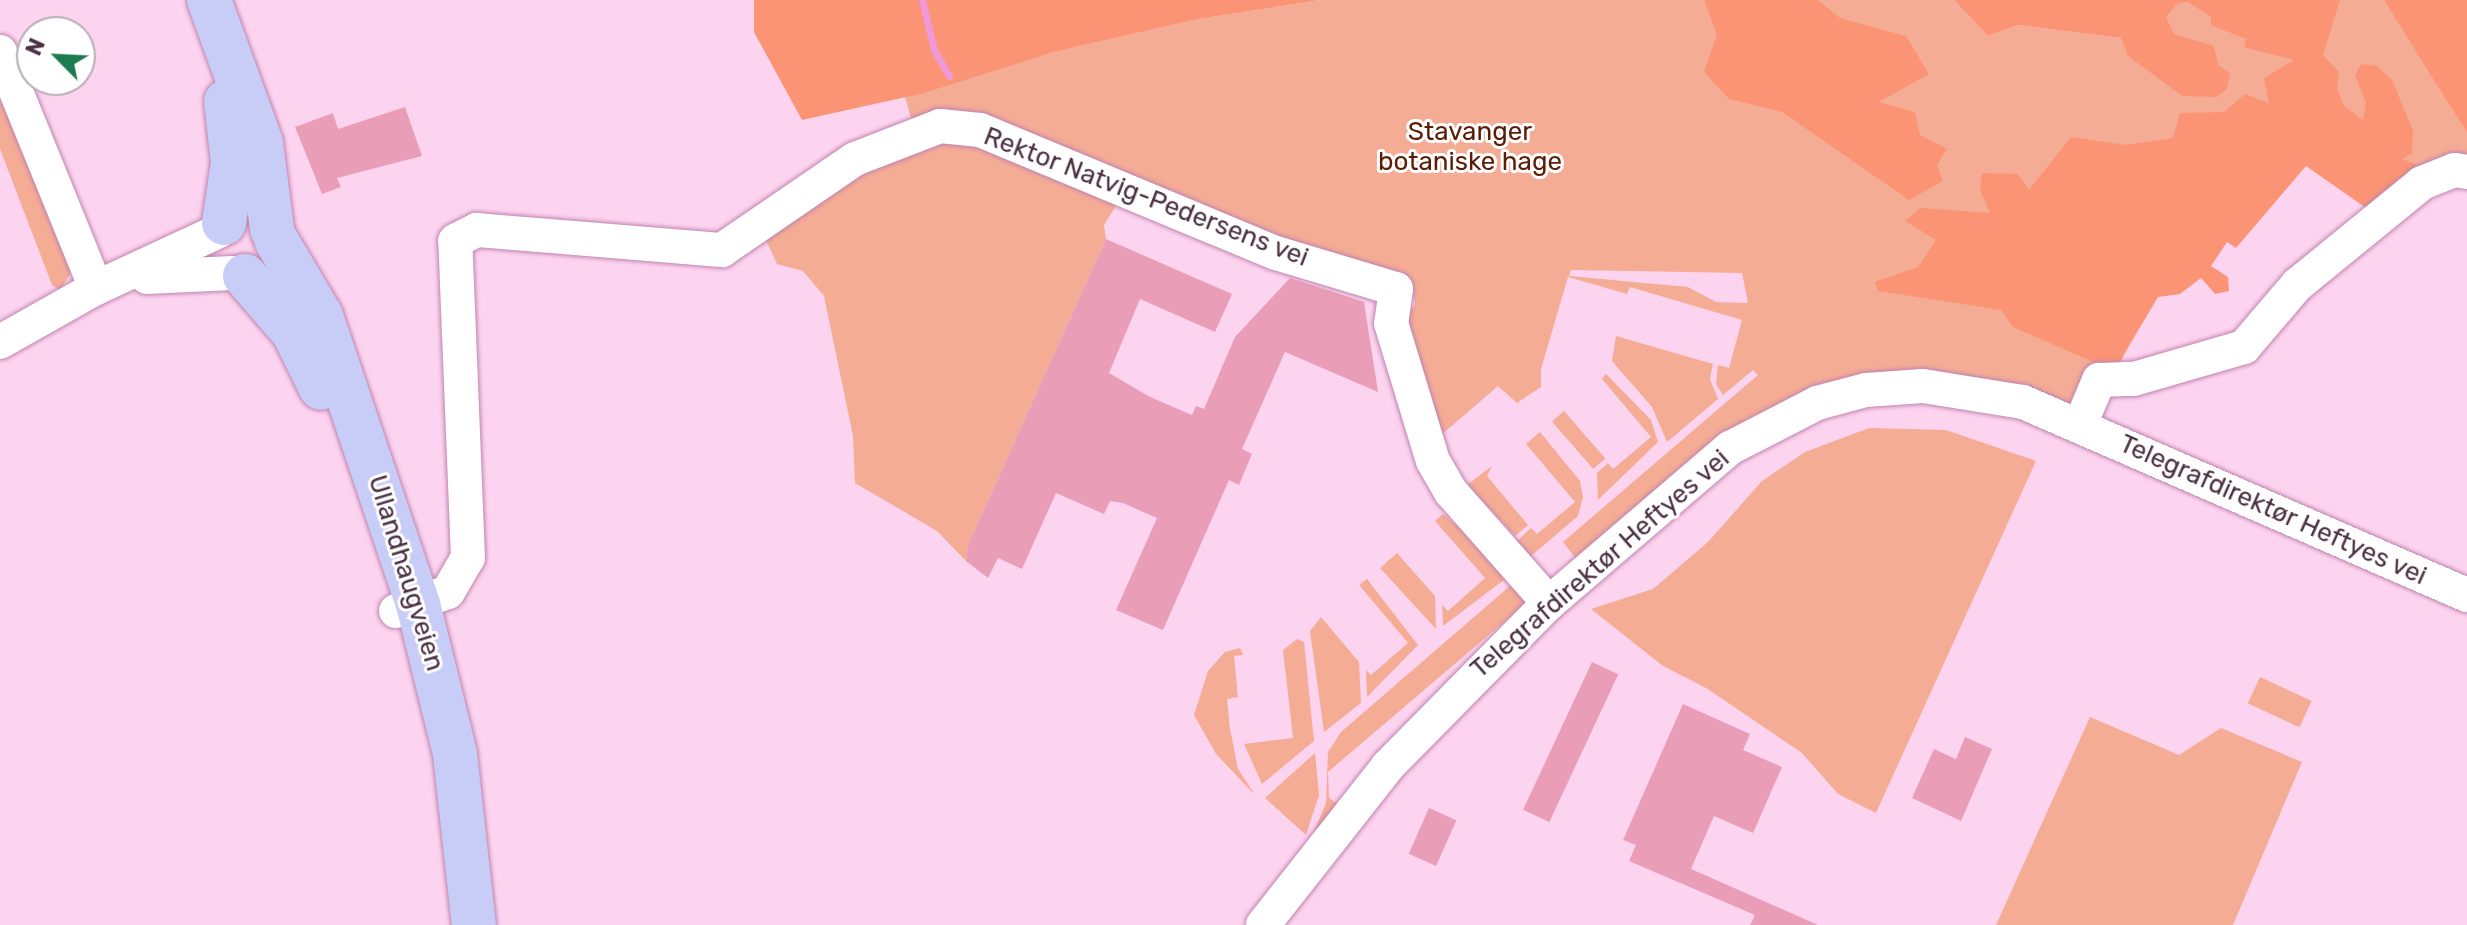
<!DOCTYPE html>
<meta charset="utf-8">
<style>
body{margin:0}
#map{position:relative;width:2467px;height:925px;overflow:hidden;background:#fdd4f0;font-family:Rubik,sans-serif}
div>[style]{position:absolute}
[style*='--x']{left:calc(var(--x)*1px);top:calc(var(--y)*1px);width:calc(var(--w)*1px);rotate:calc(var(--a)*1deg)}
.green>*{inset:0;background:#f5ac95;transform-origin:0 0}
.forest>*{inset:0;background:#fa9474}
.stream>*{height:7px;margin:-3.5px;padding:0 3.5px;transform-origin:3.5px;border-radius:3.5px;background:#f199d8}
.building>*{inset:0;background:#e99db6;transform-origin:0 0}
.roads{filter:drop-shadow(0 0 2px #c183ae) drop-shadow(0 0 2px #c183ae)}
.minor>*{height:34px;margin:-17px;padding:0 17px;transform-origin:17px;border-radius:17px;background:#fff}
.major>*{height:44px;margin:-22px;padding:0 22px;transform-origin:22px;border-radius:22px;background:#c8cdf8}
span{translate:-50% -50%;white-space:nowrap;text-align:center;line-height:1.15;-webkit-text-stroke:6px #fff;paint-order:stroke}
.park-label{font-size:26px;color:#5c1d07}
.street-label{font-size:26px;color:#4b3143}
.north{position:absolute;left:16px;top:16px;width:80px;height:80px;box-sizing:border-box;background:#fff;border:2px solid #b7adb4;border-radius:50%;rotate:294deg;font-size:22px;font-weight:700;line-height:32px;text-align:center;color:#4b3143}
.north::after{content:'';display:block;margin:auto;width:28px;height:36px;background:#1e7a4f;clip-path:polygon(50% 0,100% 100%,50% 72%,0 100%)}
</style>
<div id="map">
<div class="green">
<div style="clip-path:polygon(evenodd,1320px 0,1954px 0,1988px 36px,2018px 25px,2121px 38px,2131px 0,2467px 0,2467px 168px,2419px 180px,2251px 107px,2121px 361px,2079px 405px,1830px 387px,1579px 563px,1563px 542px,1758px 375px,1753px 370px,1723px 395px,1716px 384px,1718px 365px,1729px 368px,1742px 320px,1630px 287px,1627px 294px,1568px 277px,1541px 369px,1541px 387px,1517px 403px,1498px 386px,1439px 437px,1408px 328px,1407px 314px,1415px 305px,1412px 281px,1119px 201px,1104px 225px,1106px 239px,968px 545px,966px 561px,937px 531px,855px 483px,853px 436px,824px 296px,803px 271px,777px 264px,764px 236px,913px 126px,905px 96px,1054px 52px,1198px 19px,1320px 0,1571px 270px,1742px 273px,1748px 303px,1716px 302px,1688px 287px,1569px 276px,1571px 270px)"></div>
<div style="clip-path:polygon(0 76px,74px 268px,60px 290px,52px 285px,0 149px)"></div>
<div style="clip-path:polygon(1616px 336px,1713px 364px,1710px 379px,1718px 399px,1667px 442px,1652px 407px,1612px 361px)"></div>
<div style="clip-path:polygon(1606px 374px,1651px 420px,1658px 442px,1598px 500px,1597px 473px,1608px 463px,1613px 469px,1651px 437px,1602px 379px)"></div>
<div style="left:1564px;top:411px;width:63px;height:16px;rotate:49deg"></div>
<div style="clip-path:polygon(1869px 428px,1946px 430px,2036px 461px,1876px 813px,1838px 794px,1802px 753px,1706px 688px,1663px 666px,1591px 609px,1653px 589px,1708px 542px,1762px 481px,1805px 452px)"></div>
<div style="clip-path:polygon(1540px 432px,1580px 481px,1583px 497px,1578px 516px,1531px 556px,1517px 541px,1531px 528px,1537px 534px,1575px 502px,1526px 444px)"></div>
<div style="clip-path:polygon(1492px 466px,1487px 476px,1528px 525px,1515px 536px,1467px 485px)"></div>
<div style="clip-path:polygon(1443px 514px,1513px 573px,1443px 626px,1442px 605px,1448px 611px,1485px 578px,1435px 521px)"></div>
<div style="clip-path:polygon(1397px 553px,1435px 596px,1436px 629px,1380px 568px)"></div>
<div style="clip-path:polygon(1367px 579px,1418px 645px,1367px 697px,1366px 670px,1371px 675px,1408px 643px,1359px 585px)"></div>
<div style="clip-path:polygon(1518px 579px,1525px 604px,1328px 772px,1329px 798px,1338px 804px,1311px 839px,1326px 803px,1328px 752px,1341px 732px)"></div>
<div style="clip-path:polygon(1321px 617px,1359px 662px,1361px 703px,1324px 732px,1310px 631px)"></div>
<div style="clip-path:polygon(1297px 639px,1304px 642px,1314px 741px,1262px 784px,1244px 744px,1293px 738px,1283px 650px)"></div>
<div style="clip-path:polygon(1240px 648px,1243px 655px,1234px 656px,1238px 697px,1227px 699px,1230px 729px,1238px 769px,1255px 795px,1216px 754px,1194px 715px,1208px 671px,1225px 652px)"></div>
<div style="left:2260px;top:677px;width:57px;height:29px;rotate:25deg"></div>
<div style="clip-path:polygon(2090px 717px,2179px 755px,2221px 728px,2302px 762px,2233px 925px,1996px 925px)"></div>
<div style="clip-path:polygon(1315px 753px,1319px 795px,1306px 835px,1265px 798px)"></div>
</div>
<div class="forest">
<div style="clip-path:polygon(754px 0,1320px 0,1198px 19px,1054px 52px,924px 93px,802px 120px,754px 32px)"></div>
<div style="clip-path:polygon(1704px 0,1818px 0,1840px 18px,1906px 36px,1929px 74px,1879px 102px,1915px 112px,1920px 135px,1947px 149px,1937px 165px,1943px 181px,1909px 200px,1782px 112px,1729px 99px,1704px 72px,1717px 35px)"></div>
<div style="clip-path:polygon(1954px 0,2340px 0,2323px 55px,2339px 72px,2337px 89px,2344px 106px,2363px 120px,2366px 103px,2355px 75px,2361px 64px,2377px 66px,2392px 80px,2413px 131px,2412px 153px,2402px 159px,2415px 164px,2417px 177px,2376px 215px,2306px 166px,2236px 248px,2227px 242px,2211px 266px,2228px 277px,2229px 291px,2215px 294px,2201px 278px,2180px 294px,2158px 297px,2114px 371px,2013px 327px,2001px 310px,1878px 291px,1875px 282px,1918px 267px,1936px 240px,1905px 221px,1920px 208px,1990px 213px,1980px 190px,1982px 173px,2018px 174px,2029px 190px,2071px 137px,2126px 145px,2173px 138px,2180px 113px,2224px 112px,2245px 94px,2269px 103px,2264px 78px,2294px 60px,2244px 47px,2246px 39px,2211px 25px,2211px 17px,2188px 2px,2178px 3px,2166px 17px,2174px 34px,2214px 46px,2218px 65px,2230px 73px,2227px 89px,2217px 97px,2182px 96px,2128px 56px,2121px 38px,2018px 25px,1988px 36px)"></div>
<div style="clip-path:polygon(2384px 0,2467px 0,2467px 132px,2440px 90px)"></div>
</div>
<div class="stream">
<div style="--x:922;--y:0;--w:51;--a:76.5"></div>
<div style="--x:934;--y:50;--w:30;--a:60"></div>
</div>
<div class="building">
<div style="clip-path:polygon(405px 107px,422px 156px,337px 178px,341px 187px,322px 194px,295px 127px,333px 113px,338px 129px)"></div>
<div style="clip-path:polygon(1106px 239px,1232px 294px,1215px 332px,1140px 299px,1109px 373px,1150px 397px,1192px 415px,1196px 406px,1204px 409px,1235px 337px,1290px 278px,1364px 302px,1378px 392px,1285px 352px,1242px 449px,1252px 454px,1239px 485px,1229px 480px,1163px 630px,1116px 610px,1157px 518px,1123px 503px,1110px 501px,1104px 514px,1056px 493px,1022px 569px,998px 558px,988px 578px,966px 561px,968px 545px)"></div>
<div style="left:1592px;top:662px;width:29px;height:163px;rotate:25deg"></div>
<div style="clip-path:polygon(1683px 704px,1750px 734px,1743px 750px,1782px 767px,1753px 833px,1714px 816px,1691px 869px,1818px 925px,1750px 925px,1755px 915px,1629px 861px,1636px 845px,1623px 840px)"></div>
<div style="clip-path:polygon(1965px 737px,1992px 749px,1961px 821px,1912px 798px,1934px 749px,1956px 759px)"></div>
<div style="left:1429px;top:808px;width:30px;height:50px;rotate:24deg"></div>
</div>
<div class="roads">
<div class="minor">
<div style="--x:0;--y:52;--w:255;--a:67.9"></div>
<div style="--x:147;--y:277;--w:86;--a:-2.7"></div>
<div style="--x:0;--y:342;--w:110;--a:-29.4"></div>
<div style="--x:96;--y:288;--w:136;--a:-24.9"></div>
<div style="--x:2080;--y:425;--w:49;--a:-67.1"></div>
<div style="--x:2099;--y:380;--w:35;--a:-2"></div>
<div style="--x:2134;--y:379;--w:115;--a:-16.2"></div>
<div style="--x:2244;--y:347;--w:82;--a:-49.5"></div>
<div style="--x:2297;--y:285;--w:161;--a:-39.2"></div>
<div style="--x:2422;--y:183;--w:35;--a:-22"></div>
<div style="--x:2455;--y:170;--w:12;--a:9"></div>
<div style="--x:396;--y:611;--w:55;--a:-20.1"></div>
<div style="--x:448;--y:592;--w:39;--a:-60"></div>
<div style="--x:468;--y:558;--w:317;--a:-92.3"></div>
<div style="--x:455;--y:241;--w:25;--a:-27"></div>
<div style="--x:477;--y:230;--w:246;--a:4.7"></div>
<div style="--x:722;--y:250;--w:161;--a:-34.4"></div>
<div style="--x:855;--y:159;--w:91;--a:-21.2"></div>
<div style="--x:940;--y:126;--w:40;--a:5.7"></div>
<div style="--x:980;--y:130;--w:321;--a:22.6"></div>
<div style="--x:1276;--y:253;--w:125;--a:16.7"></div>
<div style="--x:1396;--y:289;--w:34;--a:98"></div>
<div style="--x:1391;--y:323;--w:144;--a:73.1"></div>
<div style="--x:1433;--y:461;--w:36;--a:60"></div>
<div style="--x:1451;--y:492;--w:148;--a:48.6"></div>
<div style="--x:1263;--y:925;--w:202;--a:-51.8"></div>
<div style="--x:1388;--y:766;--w:229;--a:-45.4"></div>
<div style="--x:1549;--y:603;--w:238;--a:-40.6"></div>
<div style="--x:1730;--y:448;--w:98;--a:-27.3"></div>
<div style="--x:1817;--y:403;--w:51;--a:-14.9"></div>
<div style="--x:1866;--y:390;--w:57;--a:-4"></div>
<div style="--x:1923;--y:386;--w:101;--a:9.1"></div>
<div style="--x:2023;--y:402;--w:484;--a:23.5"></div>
</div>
<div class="major">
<div style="--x:209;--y:0;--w:152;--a:70"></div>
<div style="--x:261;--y:143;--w:87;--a:82.7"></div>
<div style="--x:224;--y:223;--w:61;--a:-81.5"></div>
<div style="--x:233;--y:163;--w:62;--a:-96.4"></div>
<div style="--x:276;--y:240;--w:88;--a:59.4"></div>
<div style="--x:321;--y:316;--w:304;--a:71.4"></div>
<div style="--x:418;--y:604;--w:154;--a:76.1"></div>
<div style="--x:455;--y:754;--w:172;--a:83.7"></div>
<div style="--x:245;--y:276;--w:75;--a:49.3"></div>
<div style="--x:294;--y:333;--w:61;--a:63.9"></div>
</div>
</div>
<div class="park-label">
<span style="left:1470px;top:147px">Stavanger<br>botaniske hage</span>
</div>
<div class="street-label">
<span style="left:1146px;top:197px;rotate:21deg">Rektor Natvig-Pedersens vei</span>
<span style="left:2273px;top:510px;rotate:24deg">Telegrafdirektør Heftyes vei</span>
<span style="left:1600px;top:564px;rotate:-41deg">Telegrafdirektør Heftyes vei</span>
<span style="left:406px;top:573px;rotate:73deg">Ullandhaugveien</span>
</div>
<div class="north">N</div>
</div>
